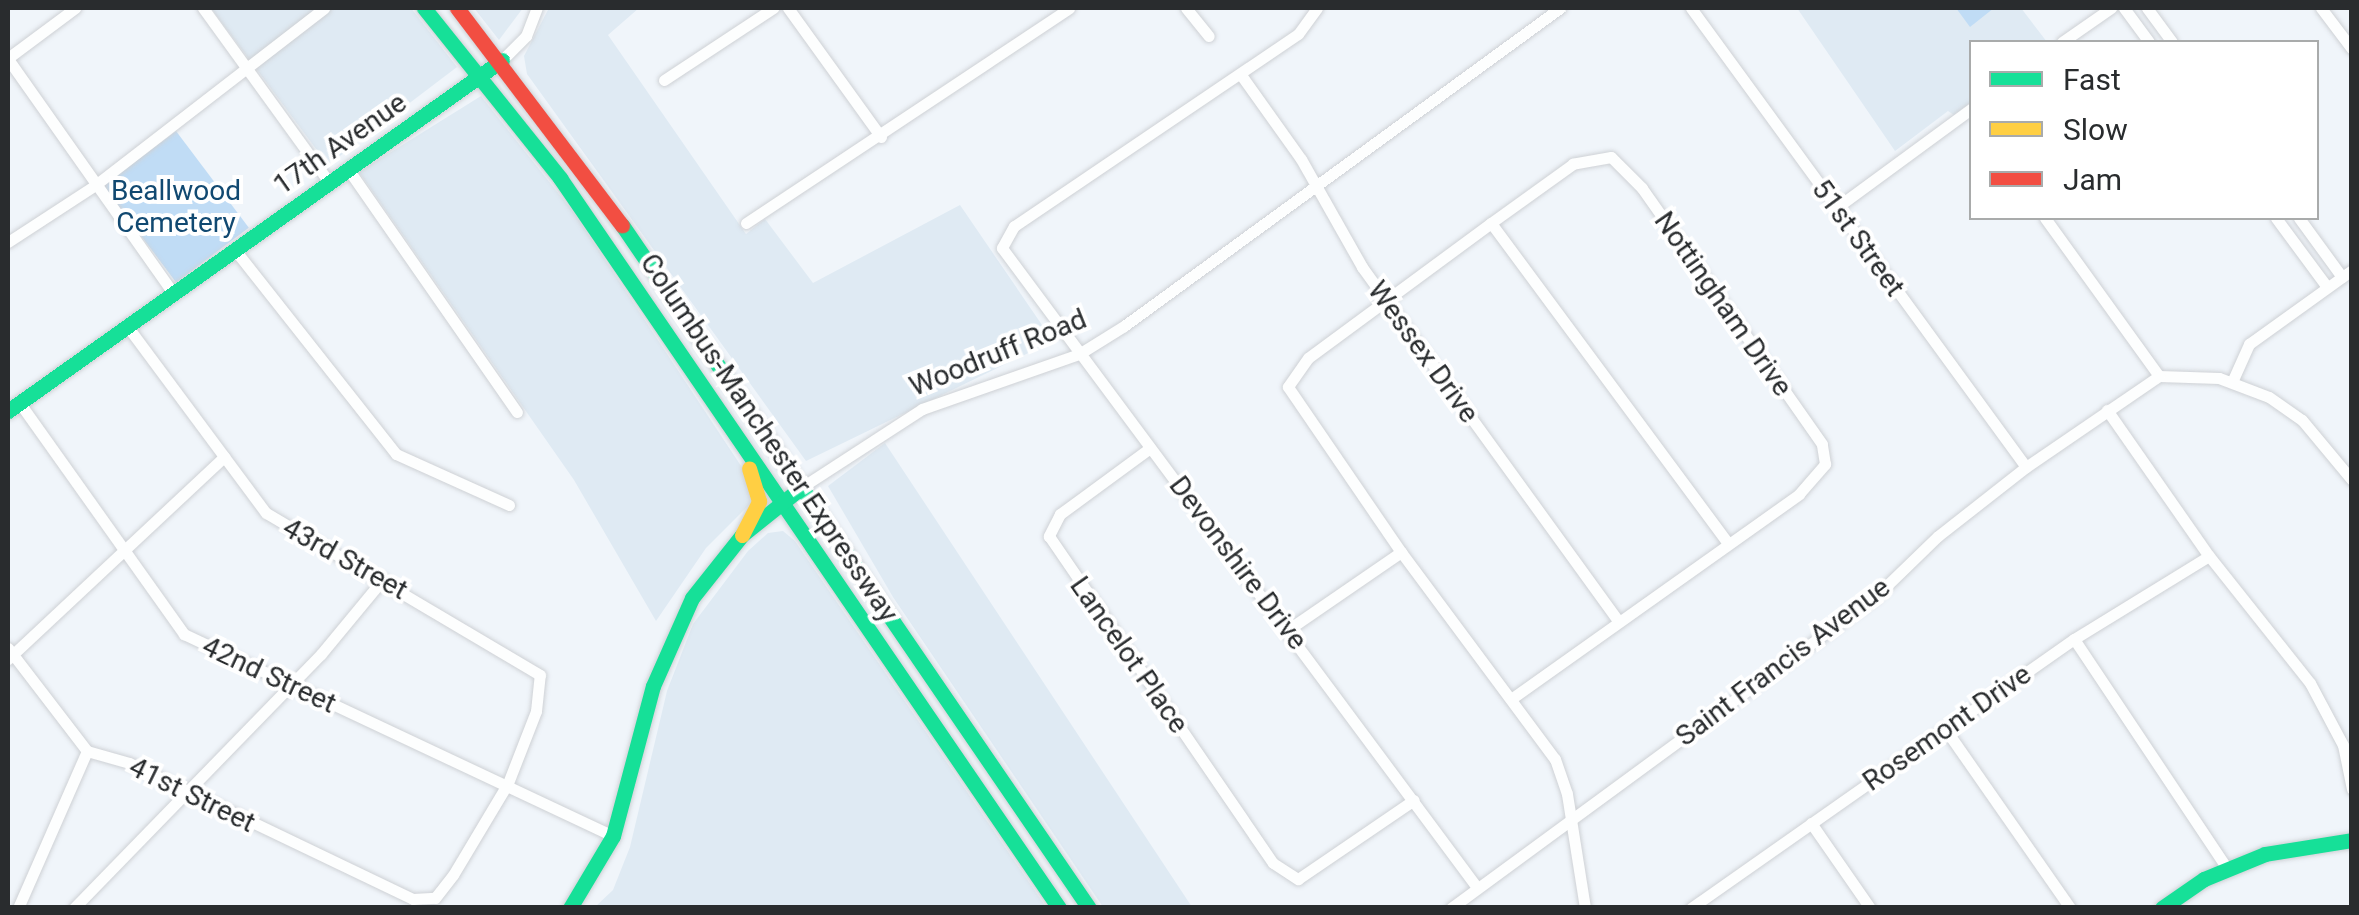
<!DOCTYPE html>
<style>
body{margin:0}
#map{position:relative;width:2359px;height:915px;overflow:hidden;background:#f0f5fa;font-family:Roboto,sans-serif}
div>[style]{position:absolute}
[style*='--x']{left:calc(var(--x)*1px);top:calc(var(--y)*1px);width:calc(var(--w)*1px);rotate:calc(var(--a)*1deg)}
.built>*{inset:0;background:#dfeaf3}
.green>*{inset:0;background:#c0dcf5;transform-origin:0 0}
.roads{filter:drop-shadow(0 0 2px #ced1d5) drop-shadow(0 0 2px #ced1d5)}
.street>*{height:11px;margin:-5.5px;padding:0 5.5px;transform-origin:5.5px;border-radius:5.5px;background:#fdfefe}
.fast>*{height:15px;margin:-7.5px;padding:0 7.5px;transform-origin:7.5px;border-radius:7.5px;background:#16e098}
.slow>*{height:15px;margin:-7.5px;padding:0 7.5px;transform-origin:7.5px;border-radius:7.5px;background:#ffcf43}
.jam>*{height:15px;margin:-7.5px;padding:0 7.5px;transform-origin:7.5px;border-radius:7.5px;background:#f24e42}
span{translate:-50% -50%;white-space:nowrap;text-align:center;line-height:1.15;-webkit-text-stroke:8px #fff;paint-order:stroke}
.street-label{font-size:28px;color:#292c2e}
.park-label{font-size:28px;color:#114971}
.frame{position:absolute;inset:0;border:10px solid #292c2e;pointer-events:none}
.legend{position:absolute;left:1969px;top:40px;width:350px;height:180px;box-sizing:border-box;background:#fff;border:2px solid #a9abab;margin:0;padding:12px 18px;list-style:none;font-size:30px;color:#292c2e}
.legend li{display:flex;align-items:center;gap:20px;height:50px}
.legend b{width:50px;border:2px solid #a9abab}
</style>
<div id="map">
<div class="built">
<div style="clip-path:polygon(211px 8px,411px 8px,457px 67px,328px 165px)"></div>
<div style="clip-path:polygon(474px 8px,523px 8px,499px 40px)"></div>
<div style="clip-path:polygon(549px 8px,639px 8px,608px 35px,746px 234px,765px 219px,813px 283px,960px 205px,1053px 341px,806px 461px,527px 74px,524px 56px)"></div>
<div style="clip-path:polygon(1797px 8px,2021px 8px,2047px 42px,1972px 42px,1971px 102px,1954px 115px,1948px 111px,1895px 151px)"></div>
<div style="clip-path:polygon(481px 96px,574px 213px,753px 484px,752px 502px,706px 548px,656px 621px,574px 480px,359px 172px)"></div>
<div style="clip-path:polygon(885px 443px,1192px 907px,1103px 907px,893px 597px,828px 486px)"></div>
<div style="clip-path:polygon(783px 531px,795px 541px,1046px 907px,595px 907px,613px 890px,630px 847px,667px 691px,693px 624px,748px 551px,768px 533px)"></div>
</div>
<div class="green">
<div style="clip-path:polygon(1956px 8px,1994px 8px,1970px 27px)"></div>
<div style="left:176px;top:131px;width:121px;height:91px;rotate:53deg"></div>
</div>
<div class="roads">
<div class="street">
<div style="--x:203;--y:8;--w:215;--a:54.1"></div>
<div style="--x:788;--y:8;--w:159;--a:54.2"></div>
<div style="--x:1186;--y:8;--w:36;--a:51"></div>
<div style="--x:1317;--y:8;--w:32;--a:126"></div>
<div style="--x:1298;--y:34;--w:343;--a:145.9"></div>
<div style="--x:1014;--y:226;--w:25;--a:119"></div>
<div style="--x:1002;--y:248;--w:795;--a:53.39"></div>
<div style="--x:1691;--y:8;--w:568;--a:53.88"></div>
<div style="--x:2124;--y:8;--w:42;--a:53.7"></div>
<div style="--x:2147;--y:8;--w:42;--a:53.7"></div>
<div style="--x:2321;--y:8;--w:51;--a:52.9"></div>
<div style="--x:2062;--y:42;--w:60;--a:-34.8"></div>
<div style="--x:8;--y:58;--w:84;--a:-36.7"></div>
<div style="--x:8;--y:59;--w:288;--a:54.8"></div>
<div style="--x:502;--y:60;--w:34;--a:-45"></div>
<div style="--x:526;--y:36;--w:30;--a:-69"></div>
<div style="--x:1241;--y:75;--w:103;--a:54.5"></div>
<div style="--x:1301;--y:159;--w:124;--a:60.5"></div>
<div style="--x:1362;--y:267;--w:437;--a:54.1"></div>
<div style="--x:664;--y:80;--w:131;--a:-33.4"></div>
<div style="--x:348;--y:169;--w:296;--a:55.2"></div>
<div style="--x:1836;--y:208;--w:169;--a:-36.3"></div>
<div style="--x:2045;--y:218;--w:195;--a:54.2"></div>
<div style="--x:2159;--y:376;--w:60;--a:1.9"></div>
<div style="--x:2219;--y:378;--w:53;--a:20.8"></div>
<div style="--x:2269;--y:397;--w:40;--a:34.9"></div>
<div style="--x:2302;--y:420;--w:78;--a:50.2"></div>
<div style="--x:2276;--y:218;--w:86;--a:53.5"></div>
<div style="--x:2299;--y:218;--w:73;--a:53.9"></div>
<div style="--x:746;--y:223;--w:388;--a:-33.6"></div>
<div style="--x:1491;--y:223;--w:397;--a:53.5"></div>
<div style="--x:8;--y:242;--w:103;--a:-33.1"></div>
<div style="--x:94;--y:186;--w:291;--a:-37.7"></div>
<div style="--x:235;--y:250;--w:260;--a:51.7"></div>
<div style="--x:396;--y:454;--w:124;--a:24.3"></div>
<div style="--x:2232;--y:382;--w:42;--a:-65.9"></div>
<div style="--x:2249;--y:344;--w:127;--a:-35.7"></div>
<div style="--x:19;--y:402;--w:285;--a:54.6"></div>
<div style="--x:184;--y:634;--w:474;--a:25.2"></div>
<div style="--x:2107;--y:410;--w:178;--a:55.1"></div>
<div style="--x:2209;--y:556;--w:162;--a:51.5"></div>
<div style="--x:2310;--y:683;--w:70;--a:62"></div>
<div style="--x:2343;--y:745;--w:45;--a:78.4"></div>
<div style="--x:1150;--y:448;--w:112;--a:143.7"></div>
<div style="--x:1060;--y:514;--w:25;--a:117"></div>
<div style="--x:1049;--y:536;--w:396;--a:55.6"></div>
<div style="--x:1273;--y:863;--w:30;--a:33"></div>
<div style="--x:1298;--y:879;--w:140;--a:-34.3"></div>
<div style="--x:802;--y:487;--w:143;--a:-33"></div>
<div style="--x:922;--y:409;--w:166;--a:-19.3"></div>
<div style="--x:1079;--y:354;--w:53;--a:-31.9"></div>
<div style="--x:1124;--y:326;--w:540;--a:-36.11"></div>
<div style="--x:1289;--y:629;--w:136;--a:-34.5"></div>
<div style="--x:2074;--y:639;--w:275;--a:56.3"></div>
<div style="--x:8;--y:648;--w:130;--a:52.5"></div>
<div style="--x:87;--y:751;--w:44;--a:15.9"></div>
<div style="--x:129;--y:763;--w:315;--a:25.6"></div>
<div style="--x:413;--y:899;--w:22;--a:-3"></div>
<div style="--x:435;--y:898;--w:29;--a:-52"></div>
<div style="--x:453;--y:875;--w:107;--a:-59.1"></div>
<div style="--x:508;--y:783;--w:77;--a:-68.7"></div>
<div style="--x:536;--y:711;--w:36;--a:-84"></div>
<div style="--x:540;--y:675;--w:318;--a:-149.4"></div>
<div style="--x:266;--y:513;--w:233;--a:-126.6"></div>
<div style="--x:8;--y:659;--w:296;--a:-43.1"></div>
<div style="--x:1511;--y:699;--w:354;--a:-35.4"></div>
<div style="--x:1799;--y:494;--w:40;--a:-49"></div>
<div style="--x:1825;--y:464;--w:20;--a:-99"></div>
<div style="--x:1822;--y:444;--w:85;--a:-125"></div>
<div style="--x:1773;--y:374;--w:228;--a:-125.2"></div>
<div style="--x:1642;--y:188;--w:44;--a:-135"></div>
<div style="--x:1611;--y:157;--w:39;--a:170"></div>
<div style="--x:1573;--y:164;--w:101;--a:144.3"></div>
<div style="--x:1491;--y:223;--w:227;--a:143.6"></div>
<div style="--x:1308;--y:358;--w:35;--a:125"></div>
<div style="--x:1288;--y:387;--w:200;--a:55.6"></div>
<div style="--x:1401;--y:552;--w:258;--a:53.4"></div>
<div style="--x:1555;--y:759;--w:37;--a:71"></div>
<div style="--x:1567;--y:794;--w:115;--a:81"></div>
<div style="--x:1946;--y:730;--w:217;--a:55.1"></div>
<div style="--x:1811;--y:823;--w:103;--a:55.2"></div>
<div style="--x:18;--y:908;--w:171;--a:-66.3"></div>
<div style="--x:74;--y:908;--w:354;--a:-45.8"></div>
<div style="--x:321;--y:654;--w:97;--a:-50.4"></div>
<div style="--x:1451;--y:908;--w:527;--a:-36.28"></div>
<div style="--x:1876;--y:596;--w:86;--a:-44.1"></div>
<div style="--x:1938;--y:536;--w:112;--a:-38.1"></div>
<div style="--x:2026;--y:467;--w:161;--a:-34.4"></div>
<div style="--x:1691;--y:908;--w:468;--a:-35.1"></div>
<div style="--x:2074;--y:639;--w:158;--a:-31.6"></div>
</div>
<div class="fast">
<div style="--x:424;--y:8;--w:218;--a:51.3"></div>
<div style="--x:560;--y:178;--w:884;--a:55.64"></div>
<div style="--x:622;--y:225;--w:827;--a:55.64"></div>
<div style="--x:8;--y:411;--w:606;--a:-35.39"></div>
<div style="--x:570;--y:908;--w:84;--a:-59.2"></div>
<div style="--x:613;--y:836;--w:155;--a:-75.1"></div>
<div style="--x:653;--y:686;--w:96;--a:-66.1"></div>
<div style="--x:692;--y:598;--w:80;--a:-51.6"></div>
<div style="--x:742;--y:535;--w:77;--a:-38.7"></div>
<div style="--x:2162;--y:908;--w:51;--a:-34.6"></div>
<div style="--x:2204;--y:879;--w:66;--a:-22.3"></div>
<div style="--x:2265;--y:854;--w:88;--a:-9.1"></div>
</div>
<div class="slow">
<div style="--x:742;--y:535;--w:38;--a:-63"></div>
<div style="--x:759;--y:501;--w:34;--a:-107"></div>
</div>
<div class="jam">
<div style="--x:457;--y:8;--w:273;--a:52.8"></div>
</div>
</div>
<div class="street-label">
<span style="left:340px;top:144px;rotate:-35deg">17th Avenue</span>
<span style="left:1858px;top:238px;rotate:54deg">51st Street</span>
<span style="left:1723px;top:304px;rotate:55deg">Nottingham Drive</span>
<span style="left:1423px;top:352px;rotate:54deg">Wessex Drive</span>
<span style="left:998px;top:353px;rotate:-22deg">Woodruff Road</span>
<span style="left:769px;top:438px;rotate:56deg">Columbus-Manchester Expressway</span>
<span style="left:345px;top:559px;rotate:29deg">43rd Street</span>
<span style="left:1238px;top:563px;rotate:53deg">Devonshire Drive</span>
<span style="left:1129px;top:655px;rotate:55deg">Lancelot Place</span>
<span style="left:1783px;top:662px;rotate:-37deg">Saint Francis Avenue</span>
<span style="left:269px;top:675px;rotate:25deg">42nd Street</span>
<span style="left:1947px;top:728px;rotate:-35deg">Rosemont Drive</span>
<span style="left:192px;top:795px;rotate:26deg">41st Street</span>
</div>
<div class="park-label">
<span style="left:176px;top:207px">Beallwood<br>Cemetery</span>
</div>
<div class="frame"></div>
<ul class="legend">
<li><b style="height:12px;background:#16e098"></b>Fast</li>
<li><b style="height:12px;background:#ffcf43"></b>Slow</li>
<li><b style="height:12px;background:#f24e42"></b>Jam</li>
</ul>
</div>
